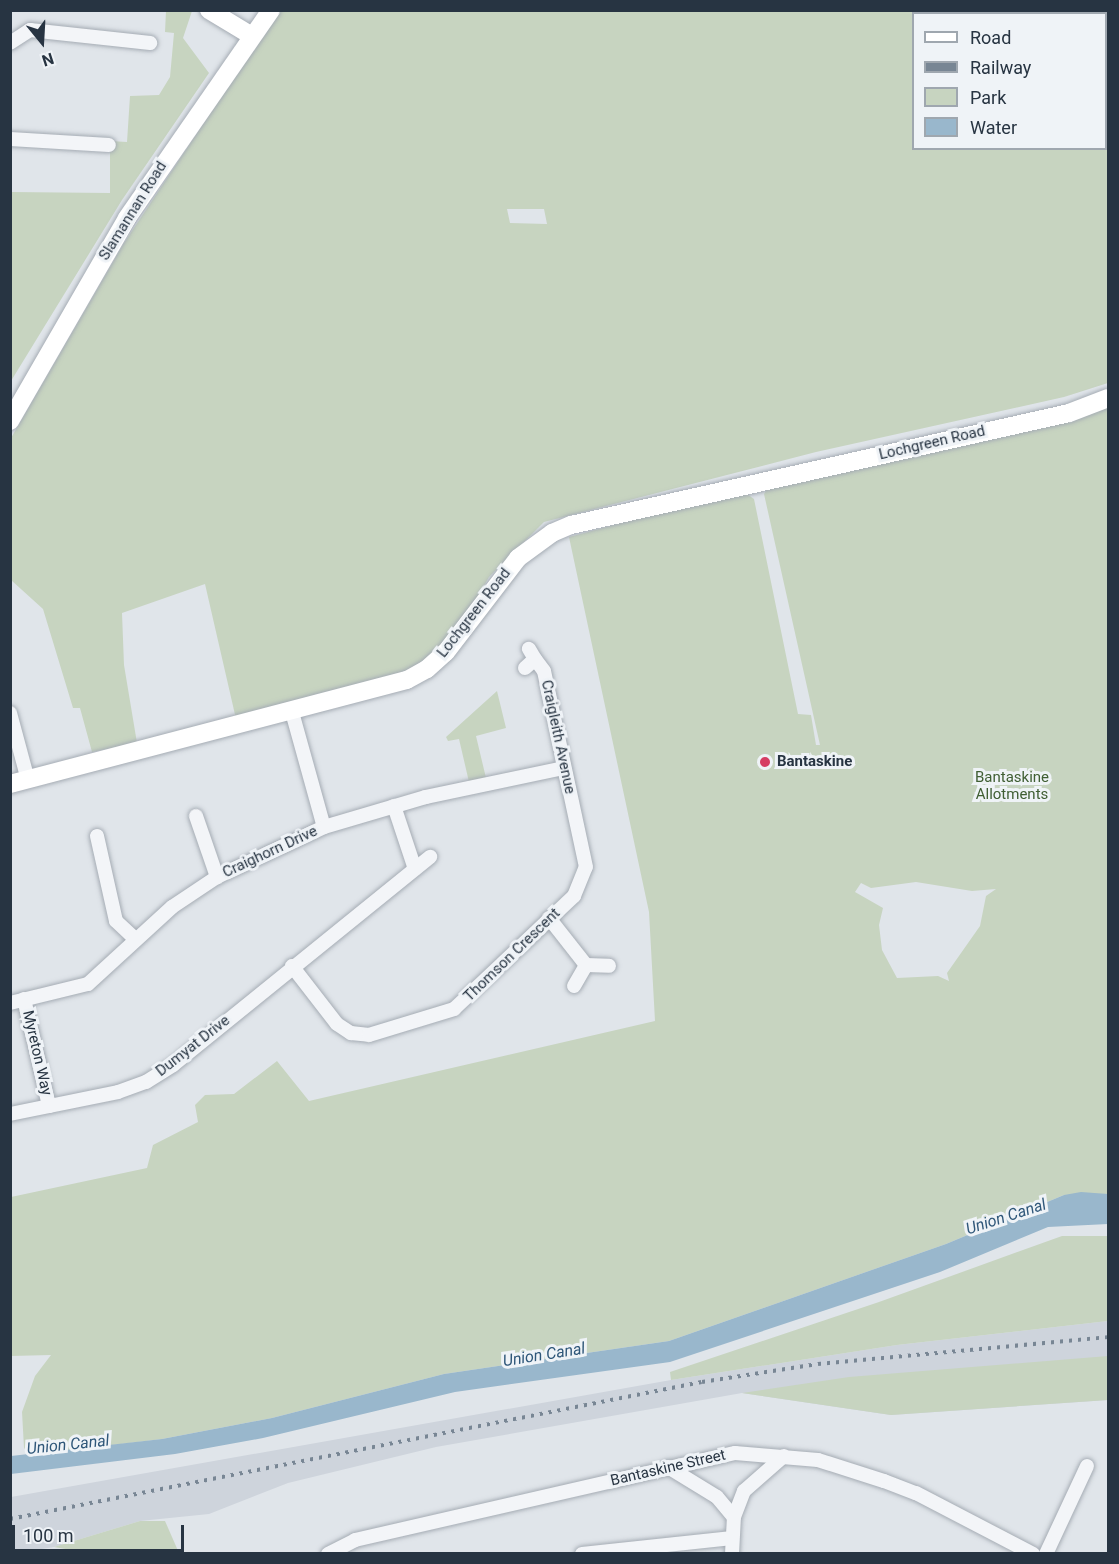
<!DOCTYPE html>
<style>
body{margin:0}
#map{position:relative;width:1119px;height:1564px;overflow:hidden;background:#e0e5ea;font-family:Roboto,sans-serif}
div>[style]{position:absolute}
[style*='--x']{left:calc(var(--x)*1px);top:calc(var(--y)*1px);width:calc(var(--w)*1px);rotate:calc(var(--a)*1deg)}
.built>*{inset:0;background:#ced4dc}
.green>*{inset:0;background:#c7d4c0}
.water>*{inset:0;background:#99b7cc}
.roads{filter:drop-shadow(0 0 2px #a5acb4) drop-shadow(0 0 2px #a5acb4)}
.street>*{height:14px;margin:-7px;padding:0 7px;transform-origin:7px;border-radius:7px;background:#f3f5f8}
.secondary>*{height:18px;margin:-9px;padding:0 9px;transform-origin:9px;border-radius:9px;background:#fff}
.rail>*{height:4px;margin-top:-2px;transform-origin:0;background:repeating-linear-gradient(90deg,#788694 0 3px,transparent 0 9px)}
.dots>*{width:16px;height:16px;translate:-50% -50%;box-sizing:border-box;border:3px solid #eff3f7;border-radius:50%}
span{translate:-50% -50%;white-space:nowrap;text-align:center;line-height:1.15;-webkit-text-stroke:6px #eff3f7;paint-order:stroke}
.street-label{font-size:15px;color:#273442}
.poi-label{font-size:15px;color:#273442;font-weight:700}
.left{translate:0 -50%;text-align:left}
.park-label{font-size:15px;color:#405f34}
.water-label{font-size:16px;color:#2f5779;font-style:italic}
.frame{position:absolute;inset:0;border:12px solid #273442;pointer-events:none}
.legend{position:absolute;left:912px;top:12px;width:195px;height:138px;box-sizing:border-box;background:#eff3f7;border:2px solid #9fa7af;margin:0;padding:8px 10px;list-style:none;font-size:18px;color:#273442}
.legend li{display:flex;align-items:center;gap:12px;height:30px}
.legend b{width:30px;border:2px solid #9fa7af}
.north{position:absolute;left:12px;top:12px;width:60px;height:60px;-webkit-text-stroke:4px #eff3f7;paint-order:stroke;rotate:162deg;font-size:16px;font-weight:700;line-height:24px;text-align:center;color:#273442}
.north::after{content:'';display:block;margin:auto;width:21px;height:27px;background:#273442;clip-path:polygon(50% 0,100% 100%,50% 72%,0 100%)}
.scale{position:absolute;left:12px;top:1525px;width:172px;height:27px;box-sizing:border-box;border:3px solid #273442;border-top:0;padding-left:8px;font-size:18px;line-height:21px;white-space:nowrap;color:#273442;-webkit-text-stroke:4px #eff3f7;paint-order:stroke}
</style>
<div id="map">
<div class="built">
<div style="clip-path:polygon(1108px 1321px,1108px 1400px,891px 1415px,742px 1393px,436px 1447px,288px 1483px,209px 1514px,140px 1521px,54px 1547px,11px 1554px,11px 1497px,671px 1380px,897px 1345px)"></div>
</div>
<div class="green">
<div style="clip-path:polygon(166px 11px,192px 11px,183px 38px,209px 73px,122px 200px,11px 381px,11px 192px,110px 193px,110px 141px,127px 142px,130px 96px,159px 95px,170px 77px,174px 33px,165px 32px)"></div>
<div style="clip-path:polygon(evenodd,278px 11px,1108px 11px,1108px 383px,1064px 397px,816px 452px,544px 522px,489px 577px,463px 622px,420px 667px,236px 719px,205px 584px,122px 613px,124px 665px,137px 743px,92px 752px,80px 708px,73px 708px,43px 609px,11px 580px,11px 438px,124px 243px,278px 11px,914px 14px,1106px 14px,1106px 148px,914px 148px,914px 14px,278px 11px,507px 209px,544px 209px,547px 224px,510px 223px,507px 209px)"></div>
<div style="clip-path:polygon(evenodd,1108px 404px,1108px 1194px,1064px 1195px,946px 1244px,669px 1341px,444px 1374px,272px 1418px,162px 1439px,30px 1455px,24px 1448px,22px 1412px,35px 1376px,51px 1355px,11px 1356px,11px 1197px,147px 1168px,153px 1145px,198px 1122px,195px 1105px,205px 1095px,234px 1094px,277px 1061px,309px 1101px,655px 1021px,649px 912px,569px 537px,700px 502px,747px 494px,754px 499px,798px 714px,811px 715px,816px 745px,820px 745px,764px 494px,770px 484px,1108px 404px,916px 882px,972px 891px,996px 889px,986px 896px,980px 926px,947px 973px,949px 981px,938px 976px,897px 978px,882px 950px,879px 925px,883px 908px,855px 892px,861px 883px,871px 888px,916px 882px)"></div>
<div style="clip-path:polygon(497px 691px,506px 728px,476px 736px,486px 778px,469px 782px,459px 739px,448px 741px,446px 737px)"></div>
<div style="clip-path:polygon(1062px 1236px,1108px 1236px,1108px 1321px,897px 1345px,671px 1380px,670px 1372px,879px 1302px)"></div>
<div style="clip-path:polygon(1108px 1356px,1108px 1400px,891px 1415px,742px 1393px,849px 1377px)"></div>
<div style="clip-path:polygon(140px 1521px,165px 1521px,179px 1553px,88px 1553px,54px 1547px)"></div>
</div>
<div class="water">
<div style="clip-path:polygon(1081px 1192px,1108px 1194px,1108px 1224px,1048px 1227px,940px 1272px,670px 1362px,455px 1392px,263px 1438px,175px 1454px,11px 1474px,11px 1456px,162px 1439px,272px 1418px,444px 1374px,669px 1341px,946px 1244px,1064px 1195px)"></div>
</div>
<div class="roads">
<div class="street">
<div style="--x:10;--y:43;--w:24;--a:-33"></div>
<div style="--x:30;--y:30;--w:121;--a:6.2"></div>
<div style="--x:10;--y:139;--w:99;--a:3.5"></div>
<div style="--x:525;--y:668;--w:13;--a:-42"></div>
<div style="--x:535;--y:659;--w:12;--a:-121"></div>
<div style="--x:292;--y:712;--w:119;--a:74.5"></div>
<div style="--x:10;--y:713;--w:69;--a:75"></div>
<div style="--x:394;--y:806;--w:66;--a:71.6"></div>
<div style="--x:196;--y:816;--w:65;--a:71"></div>
<div style="--x:97;--y:836;--w:87;--a:77.4"></div>
<div style="--x:116;--y:921;--w:25;--a:43"></div>
<div style="--x:549;--y:918;--w:60;--a:51.8"></div>
<div style="--x:292;--y:966;--w:73;--a:52.2"></div>
<div style="--x:337;--y:1024;--w:17;--a:33"></div>
<div style="--x:351;--y:1033;--w:18;--a:6"></div>
<div style="--x:369;--y:1035;--w:89;--a:-17"></div>
<div style="--x:454;--y:1009;--w:165;--a:-43.3"></div>
<div style="--x:574;--y:896;--w:31;--a:-68"></div>
<div style="--x:586;--y:867;--w:200;--a:-102.1"></div>
<div style="--x:544;--y:671;--w:15;--a:-127"></div>
<div style="--x:574;--y:986;--w:24;--a:-60"></div>
<div style="--x:586;--y:965;--w:23;--a:2"></div>
<div style="--x:24;--y:999;--w:110;--a:76.8"></div>
<div style="--x:10;--y:1003;--w:80;--a:-13.7"></div>
<div style="--x:88;--y:984;--w:114;--a:-42.5"></div>
<div style="--x:172;--y:907;--w:54;--a:-33.7"></div>
<div style="--x:217;--y:877;--w:118;--a:-25"></div>
<div style="--x:324;--y:827;--w:106;--a:-16.4"></div>
<div style="--x:426;--y:797;--w:141;--a:-11.9"></div>
<div style="--x:10;--y:1114;--w:110;--a:-11.5"></div>
<div style="--x:118;--y:1092;--w:30;--a:-20"></div>
<div style="--x:146;--y:1082;--w:32;--a:-32"></div>
<div style="--x:173;--y:1065;--w:331;--a:-39"></div>
<div style="--x:668;--y:1467;--w:57;--a:31.5"></div>
<div style="--x:717;--y:1497;--w:26;--a:50"></div>
<div style="--x:328;--y:1554;--w:30;--a:-27"></div>
<div style="--x:355;--y:1540;--w:390;--a:-12.9"></div>
<div style="--x:735;--y:1453;--w:83;--a:4.8"></div>
<div style="--x:818;--y:1460;--w:69;--a:17.7"></div>
<div style="--x:884;--y:1481;--w:34;--a:21"></div>
<div style="--x:916;--y:1493;--w:132;--a:27.5"></div>
<div style="--x:582;--y:1554;--w:151;--a:-6.1"></div>
<div style="--x:732;--y:1554;--w:37;--a:-87"></div>
<div style="--x:734;--y:1517;--w:28;--a:-69"></div>
<div style="--x:744;--y:1491;--w:53;--a:-41.2"></div>
<div style="--x:1046;--y:1554;--w:97;--a:-65"></div>
</div>
<div class="secondary">
<div style="--x:209;--y:10;--w:50;--a:31.2"></div>
<div style="--x:10;--y:421;--w:234;--a:-60"></div>
<div style="--x:127;--y:218;--w:253;--a:-55.3"></div>
<div style="--x:10;--y:784;--w:410;--a:-14.7"></div>
<div style="--x:407;--y:680;--w:23;--a:-29"></div>
<div style="--x:427;--y:669;--w:25;--a:-42"></div>
<div style="--x:446;--y:652;--w:118;--a:-52.5"></div>
<div style="--x:518;--y:558;--w:42;--a:-36.3"></div>
<div style="--x:552;--y:533;--w:21;--a:-23"></div>
<div style="--x:571;--y:525;--w:510;--a:-12.67"></div>
<div style="--x:1069;--y:413;--w:42;--a:-21"></div>
</div>
</div>
<div class="rail">
<div style="--x:10;--y:1519;--w:705;--a:-11.2"></div>
<div style="--x:702;--y:1382;--w:117;--a:-8.8"></div>
<div style="--x:818;--y:1364;--w:291;--a:-5.3"></div>
</div>
<div class="dots">
<div style="left:765px;top:762px;background:#d63d63"></div>
</div>
<div class="street-label">
<span style="left:133px;top:211px;rotate:-58deg">Slamannan Road</span>
<span style="left:932px;top:443px;rotate:-13deg">Lochgreen Road</span>
<span style="left:474px;top:613px;rotate:-52deg">Lochgreen Road</span>
<span style="left:558px;top:737px;rotate:78deg">Craigleith Avenue</span>
<span style="left:270px;top:852px;rotate:-25deg">Craighorn Drive</span>
<span style="left:512px;top:955px;rotate:-44deg">Thomson Crescent</span>
<span style="left:193px;top:1046px;rotate:-38deg">Dumyat Drive</span>
<span style="left:37px;top:1053px;rotate:77deg">Myreton Way</span>
<span style="left:668px;top:1468px;rotate:-13deg">Bantaskine Street</span>
</div>
<div class="poi-label">
<span class="left" style="left:777px;top:762px">Bantaskine</span>
</div>
<div class="park-label">
<span style="left:1012px;top:786px">Bantaskine<br>Allotments</span>
</div>
<div class="water-label">
<span style="left:1006px;top:1217px;rotate:-18deg">Union Canal</span>
<span style="left:544px;top:1355px;rotate:-9deg">Union Canal</span>
<span style="left:68px;top:1445px;rotate:-6deg">Union Canal</span>
</div>
<div class="frame"></div>
<ul class="legend">
<li><b style="height:8px;background:#fff"></b>Road</li>
<li><b style="height:8px;background:#788694"></b>Railway</li>
<li><b style="height:16px;background:#c7d4c0"></b>Park</li>
<li><b style="height:16px;background:#99b7cc"></b>Water</li>
</ul>
<div class="north">N</div>
<div class="scale">100 m</div>
</div>
